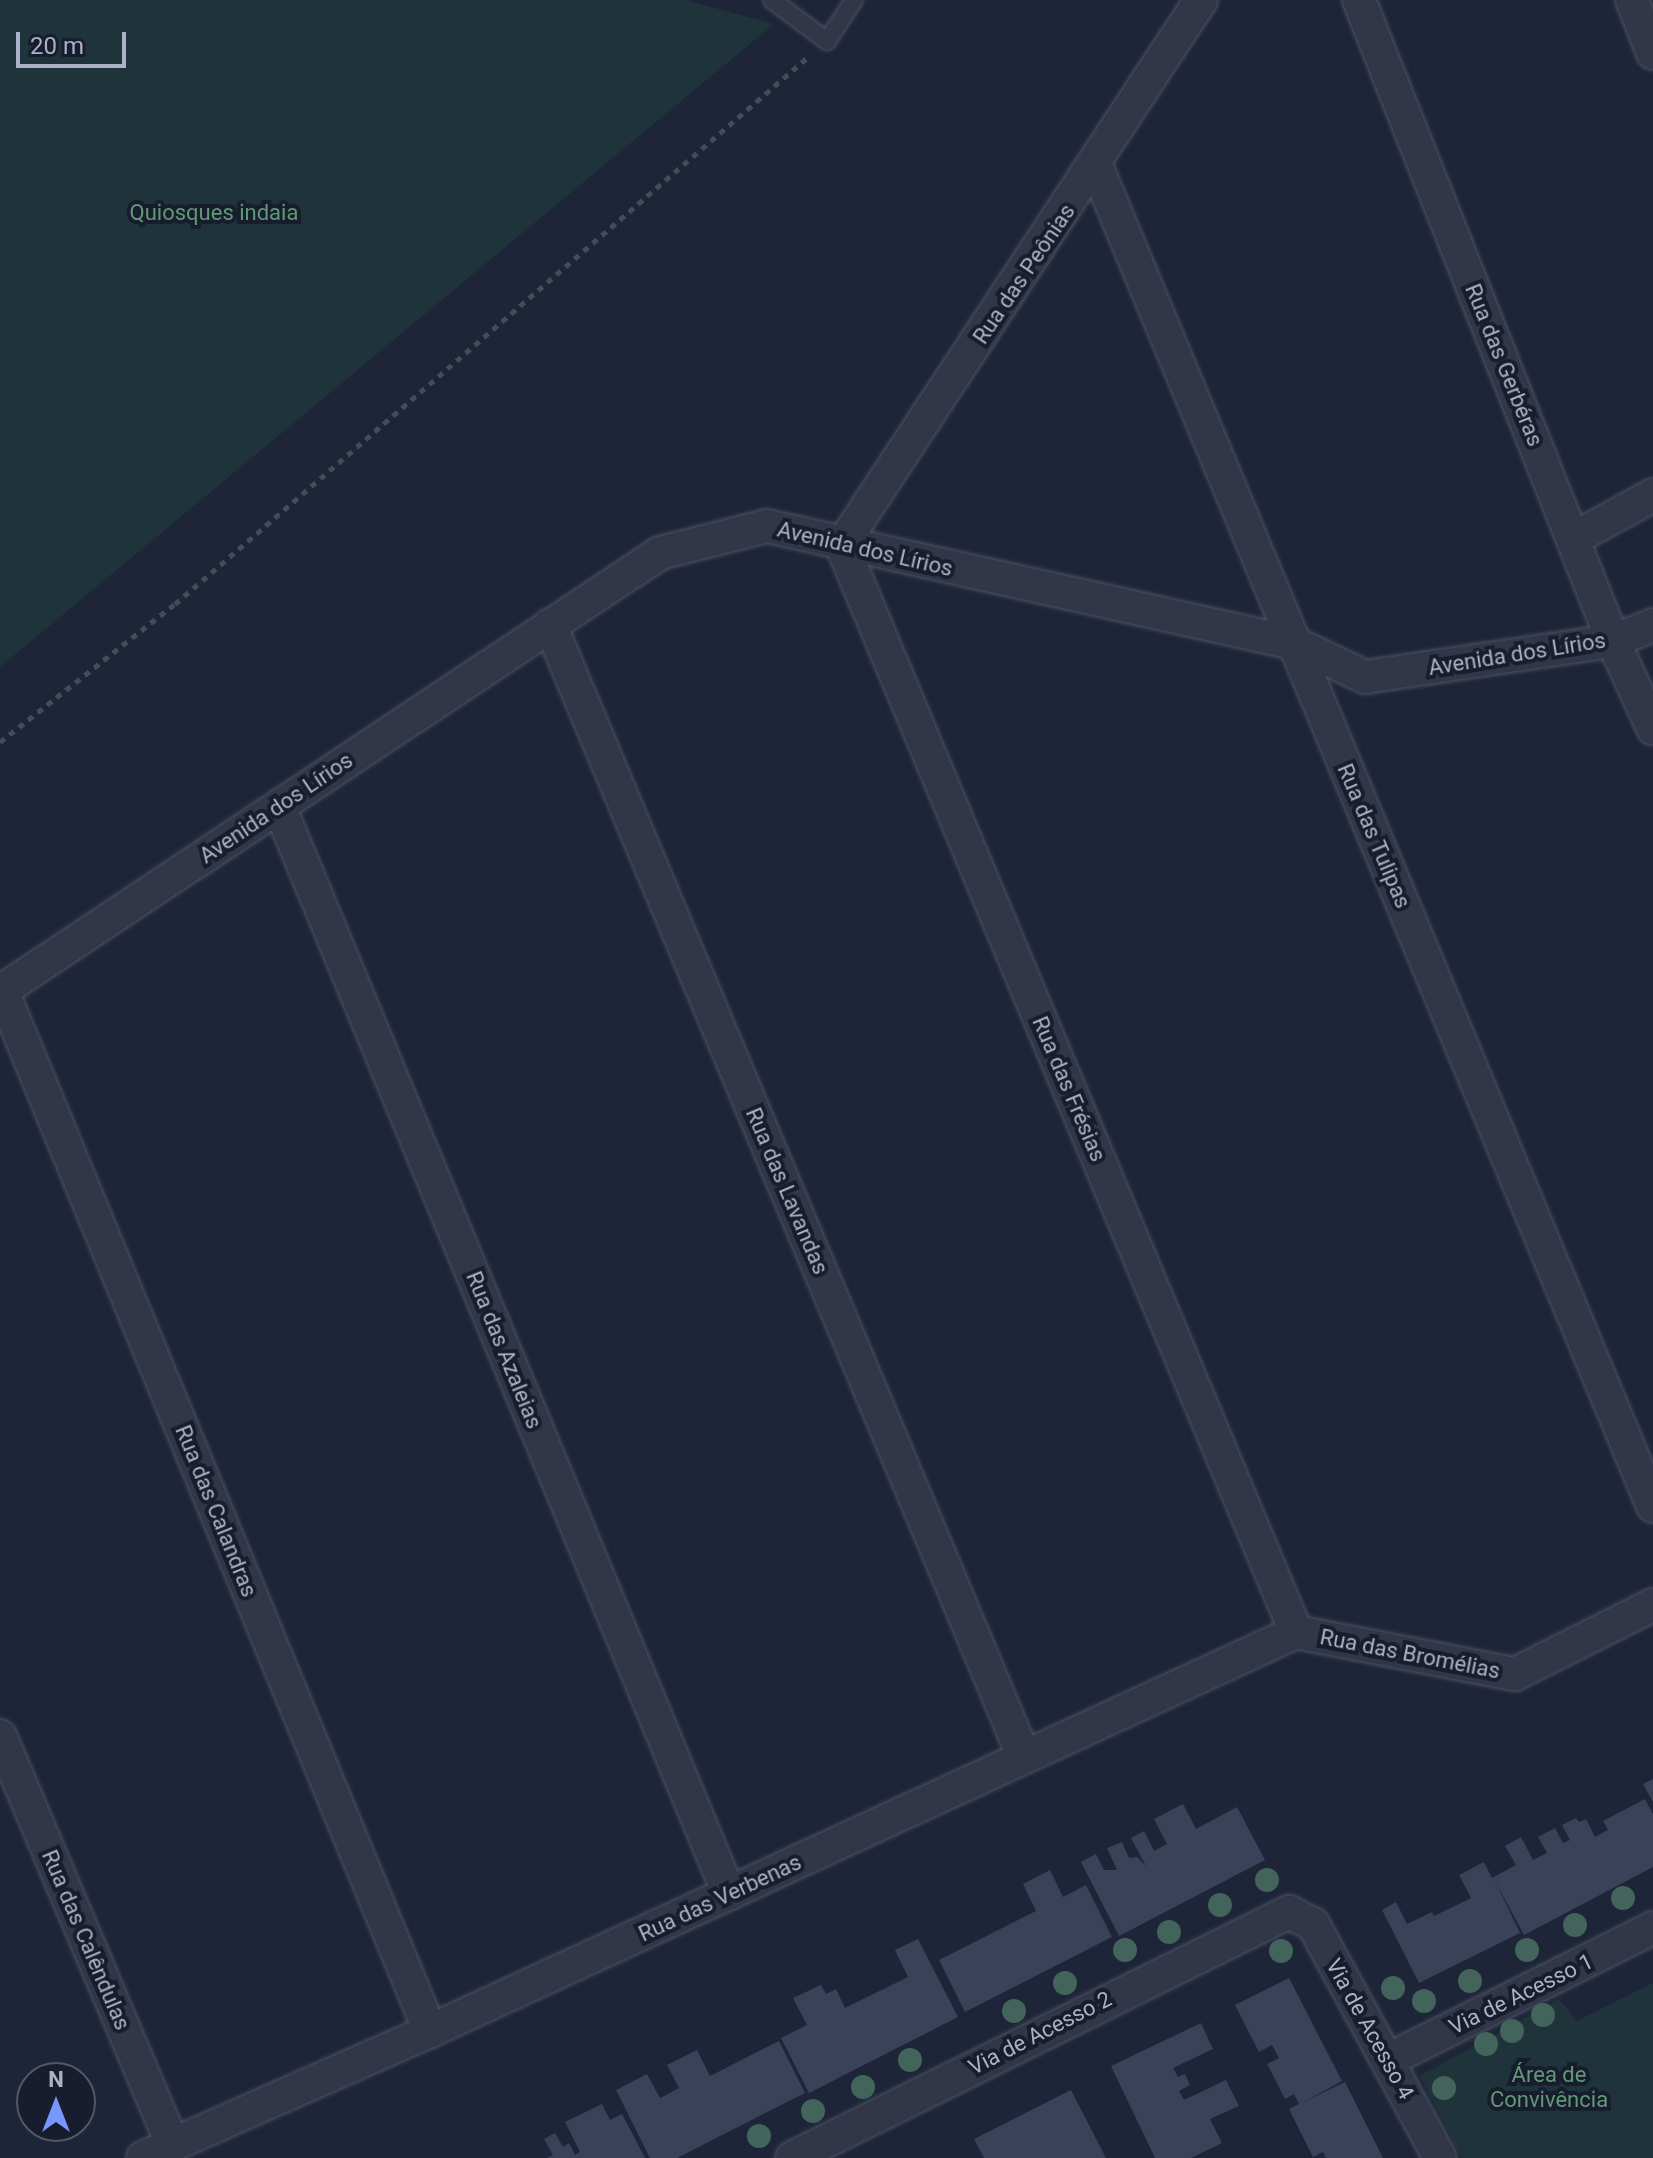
<!DOCTYPE html>
<meta charset="utf-8">
<style>
body{margin:0}
#map{position:relative;width:1653px;height:2158px;overflow:hidden;background:#1e2538;font-family:Roboto,sans-serif}
div>[style]{position:absolute}
[style*='--x']{left:calc(var(--x)*1px);top:calc(var(--y)*1px);width:calc(var(--w)*1px);rotate:calc(var(--a)*1deg)}
.green>*{inset:0;background:#1f333a}
.building>*{inset:0;background:#394259}
.path>*{height:5px;margin-top:-2.5px;transform-origin:0;background:repeating-linear-gradient(90deg,#3d5057 0 6px,transparent 0 12px)}
.roads{filter:drop-shadow(0 0 2px #4c5264) drop-shadow(0 0 2px #4c5264)}
.lane>*{height:16px;margin:-8px;padding:0 8px;transform-origin:8px;border-radius:8px;background:#313749}
.street>*{height:32px;margin:-16px;padding:0 16px;transform-origin:16px;border-radius:16px;background:#313749}
.trees>*{width:24px;height:24px;margin:-12px;border-radius:50%;background:#43645a}
span{translate:-50% -50%;white-space:nowrap;text-align:center;line-height:1.15;-webkit-text-stroke:8px #171d2d;paint-order:stroke}
.park-label{font-size:22px;color:#619876}
.street-label{font-size:22px;color:#abb1c6}
.north{position:absolute;left:16px;top:2062px;width:80px;height:80px;box-sizing:border-box;background:#171d2d;border:2px solid #52586a;border-radius:50%;rotate:0deg;font-size:22px;font-weight:700;line-height:32px;text-align:center;color:#abb1c6}
.north::after{content:'';display:block;margin:auto;width:28px;height:36px;background:#7797ff;clip-path:polygon(50% 0,100% 100%,50% 72%,0 100%)}
.scale{position:absolute;left:16px;top:32px;width:110px;height:36px;box-sizing:border-box;border:4px solid #abb1c6;border-top:0;padding-left:10px;font-size:24px;line-height:28px;white-space:nowrap;color:#abb1c6;-webkit-text-stroke:6px #171d2d;paint-order:stroke}
</style>
<div id="map">
<div class="green">
<div style="clip-path:polygon(0 0,685px 0,774px 24px,0 667px)"></div>
<div style="clip-path:polygon(1653px 1983px,1653px 2158px,1462px 2158px,1420px 2076px,1559px 1999px,1577px 2021px)"></div>
</div>
<div class="building">
<div style="clip-path:polygon(1653px 1779px,1653px 1802px,1643px 1784px)"></div>
<div style="clip-path:polygon(1645px 1799px,1653px 1814px,1653px 1867px,1524px 1935px,1495px 1881px,1520px 1933px,1419px 1983px,1382px 1910px,1396px 1902px,1407px 1924px,1432px 1912px,1434px 1916px,1471px 1898px,1459px 1875px,1484px 1862px,1492px 1878px,1516px 1865px,1505px 1846px,1521px 1837px,1533px 1860px,1547px 1853px,1538px 1837px,1555px 1828px,1563px 1843px,1570px 1840px,1562px 1825px,1576px 1818px,1579px 1822px,1586px 1819px,1595px 1837px,1608px 1830px,1603px 1821px)"></div>
<div style="clip-path:polygon(1183px 1804px,1196px 1829px,1237px 1807px,1265px 1860px,1119px 1936px,1081px 1862px,1096px 1854px,1104px 1870px,1117px 1870px,1107px 1848px,1122px 1842px,1129px 1858px,1137px 1857px,1146px 1866px,1131px 1838px,1144px 1831px,1154px 1851px,1167px 1844px,1154px 1819px)"></div>
<div style="clip-path:polygon(1050px 1870px,1063px 1897px,1086px 1885px,1112px 1937px,965px 2012px,939px 1960px,1036px 1911px,1023px 1884px)"></div>
<div style="clip-path:polygon(918px 1939px,958px 2017px,809px 2093px,781px 2038px,807px 2025px,793px 1998px,821px 1985px,826px 1994px,836px 1989px,845px 2008px,908px 1977px,895px 1950px)"></div>
<div style="clip-path:polygon(1289px 1978px,1342px 2081px,1304px 2102px,1345px 2082px,1383px 2158px,1326px 2158px,1323px 2152px,1313px 2157px,1289px 2109px,1299px 2104px,1294px 2094px,1285px 2099px,1267px 2064px,1279px 2058px,1272px 2045px,1259px 2052px,1235px 2005px)"></div>
<div style="clip-path:polygon(1201px 2023px,1213px 2049px,1173px 2068px,1178px 2077px,1185px 2074px,1190px 2085px,1179px 2091px,1184px 2100px,1226px 2080px,1239px 2106px,1210px 2119px,1222px 2143px,1191px 2158px,1155px 2158px,1111px 2066px)"></div>
<div style="clip-path:polygon(779px 2041px,805px 2093px,677px 2158px,650px 2158px,616px 2090px,647px 2074px,660px 2098px,679px 2088px,667px 2065px,697px 2050px,710px 2076px)"></div>
<div style="clip-path:polygon(1071px 2090px,1106px 2158px,984px 2158px,974px 2139px)"></div>
<div style="clip-path:polygon(602px 2104px,610px 2120px,622px 2114px,645px 2158px,547px 2158px,553px 2155px,544px 2139px,555px 2133px,563px 2147px,569px 2143px,575px 2155px,580px 2152px,565px 2122px)"></div>
</div>
<div class="path">
<div style="--x:0;--y:742;--w:223;--a:-38.3"></div>
<div style="--x:175;--y:604;--w:837;--a:-40.83"></div>
</div>
<div class="roads">
<div class="lane">
<div style="--x:772;--y:0;--w:69;--a:36.7"></div>
<div style="--x:827;--y:41;--w:49;--a:-56.6"></div>
</div>
<div class="street">
<div style="--x:1201;--y:0;--w:653;--a:123.37"></div>
<div style="--x:842;--y:545;--w:1178;--a:67.33"></div>
<div style="--x:1359;--y:0;--w:689;--a:68.38"></div>
<div style="--x:1613;--y:641;--w:96;--a:65.3"></div>
<div style="--x:1632;--y:0;--w:57;--a:68.4"></div>
<div style="--x:1096;--y:166;--w:1451;--a:67.43"></div>
<div style="--x:1573;--y:539;--w:91;--a:-28.8"></div>
<div style="--x:550;--y:625;--w:1227;--a:67.28"></div>
<div style="--x:279;--y:806;--w:1177;--a:67.53"></div>
<div style="--x:2;--y:991;--w:1125;--a:67.63"></div>
<div style="--x:0;--y:992;--w:793;--a:-33.63"></div>
<div style="--x:660;--y:553;--w:110;--a:-14.2"></div>
<div style="--x:767;--y:526;--w:540;--a:12.52"></div>
<div style="--x:1294;--y:643;--w:79;--a:25.6"></div>
<div style="--x:1365;--y:677;--w:251;--a:-8.3"></div>
<div style="--x:1613;--y:641;--w:43;--a:-21.8"></div>
<div style="--x:1296;--y:1632;--w:223;--a:10.9"></div>
<div style="--x:1515;--y:1674;--w:154;--a:-26.6"></div>
<div style="--x:0;--y:1736;--w:443;--a:67.1"></div>
<div style="--x:1388;--y:2060;--w:296;--a:-26.5"></div>
<div style="--x:143;--y:2158;--w:314;--a:-23.9"></div>
<div style="--x:430;--y:2031;--w:953;--a:-24.74"></div>
<div style="--x:792;--y:2158;--w:555;--a:-26.33"></div>
<div style="--x:1289;--y:1912;--w:27;--a:27"></div>
<div style="--x:1313;--y:1924;--w:266;--a:61.5"></div>
</div>
</div>
<div class="trees">
<div style="left:1267px;top:1880px"></div>
<div style="left:1623px;top:1898px"></div>
<div style="left:1220px;top:1905px"></div>
<div style="left:1575px;top:1925px"></div>
<div style="left:1169px;top:1932px"></div>
<div style="left:1125px;top:1950px"></div>
<div style="left:1527px;top:1950px"></div>
<div style="left:1281px;top:1951px"></div>
<div style="left:1470px;top:1981px"></div>
<div style="left:1065px;top:1983px"></div>
<div style="left:1393px;top:1988px"></div>
<div style="left:1424px;top:2001px"></div>
<div style="left:1014px;top:2011px"></div>
<div style="left:1543px;top:2015px"></div>
<div style="left:1512px;top:2031px"></div>
<div style="left:1486px;top:2044px"></div>
<div style="left:910px;top:2060px"></div>
<div style="left:863px;top:2087px"></div>
<div style="left:1444px;top:2088px"></div>
<div style="left:813px;top:2111px"></div>
<div style="left:759px;top:2136px"></div>
</div>
<div class="park-label">
<span style="left:214px;top:213px">Quiosques indaia</span>
<span style="left:1549px;top:2087px">Área de<br>Convivência</span>
</div>
<div class="street-label">
<span style="left:1024px;top:274px;rotate:-56deg">Rua das Peônias</span>
<span style="left:1504px;top:365px;rotate:68deg">Rua das Gerbéras</span>
<span style="left:865px;top:549px;rotate:13deg">Avenida dos Lírios</span>
<span style="left:1517px;top:654px;rotate:-9deg">Avenida dos Lírios</span>
<span style="left:276px;top:808px;rotate:-34deg">Avenida dos Lírios</span>
<span style="left:1374px;top:836px;rotate:67deg">Rua das Tulipas</span>
<span style="left:1069px;top:1089px;rotate:67deg">Rua das Frésias</span>
<span style="left:787px;top:1191px;rotate:67deg">Rua das Lavandas</span>
<span style="left:504px;top:1350px;rotate:68deg">Rua das Azaleias</span>
<span style="left:216px;top:1511px;rotate:68deg">Rua das Calandras</span>
<span style="left:1410px;top:1654px;rotate:11deg">Rua das Bromélias</span>
<span style="left:720px;top:1898px;rotate:-25deg">Rua das Verbenas</span>
<span style="left:86px;top:1940px;rotate:67deg">Rua das Calêndulas</span>
<span style="left:1521px;top:1994px;rotate:-26deg">Via de Acesso 1</span>
<span style="left:1370px;top:2029px;rotate:61deg">Via de Acesso 4</span>
<span style="left:1040px;top:2033px;rotate:-27deg">Via de Acesso 2</span>
</div>
<div class="north">N</div>
<div class="scale">20 m</div>
</div>
